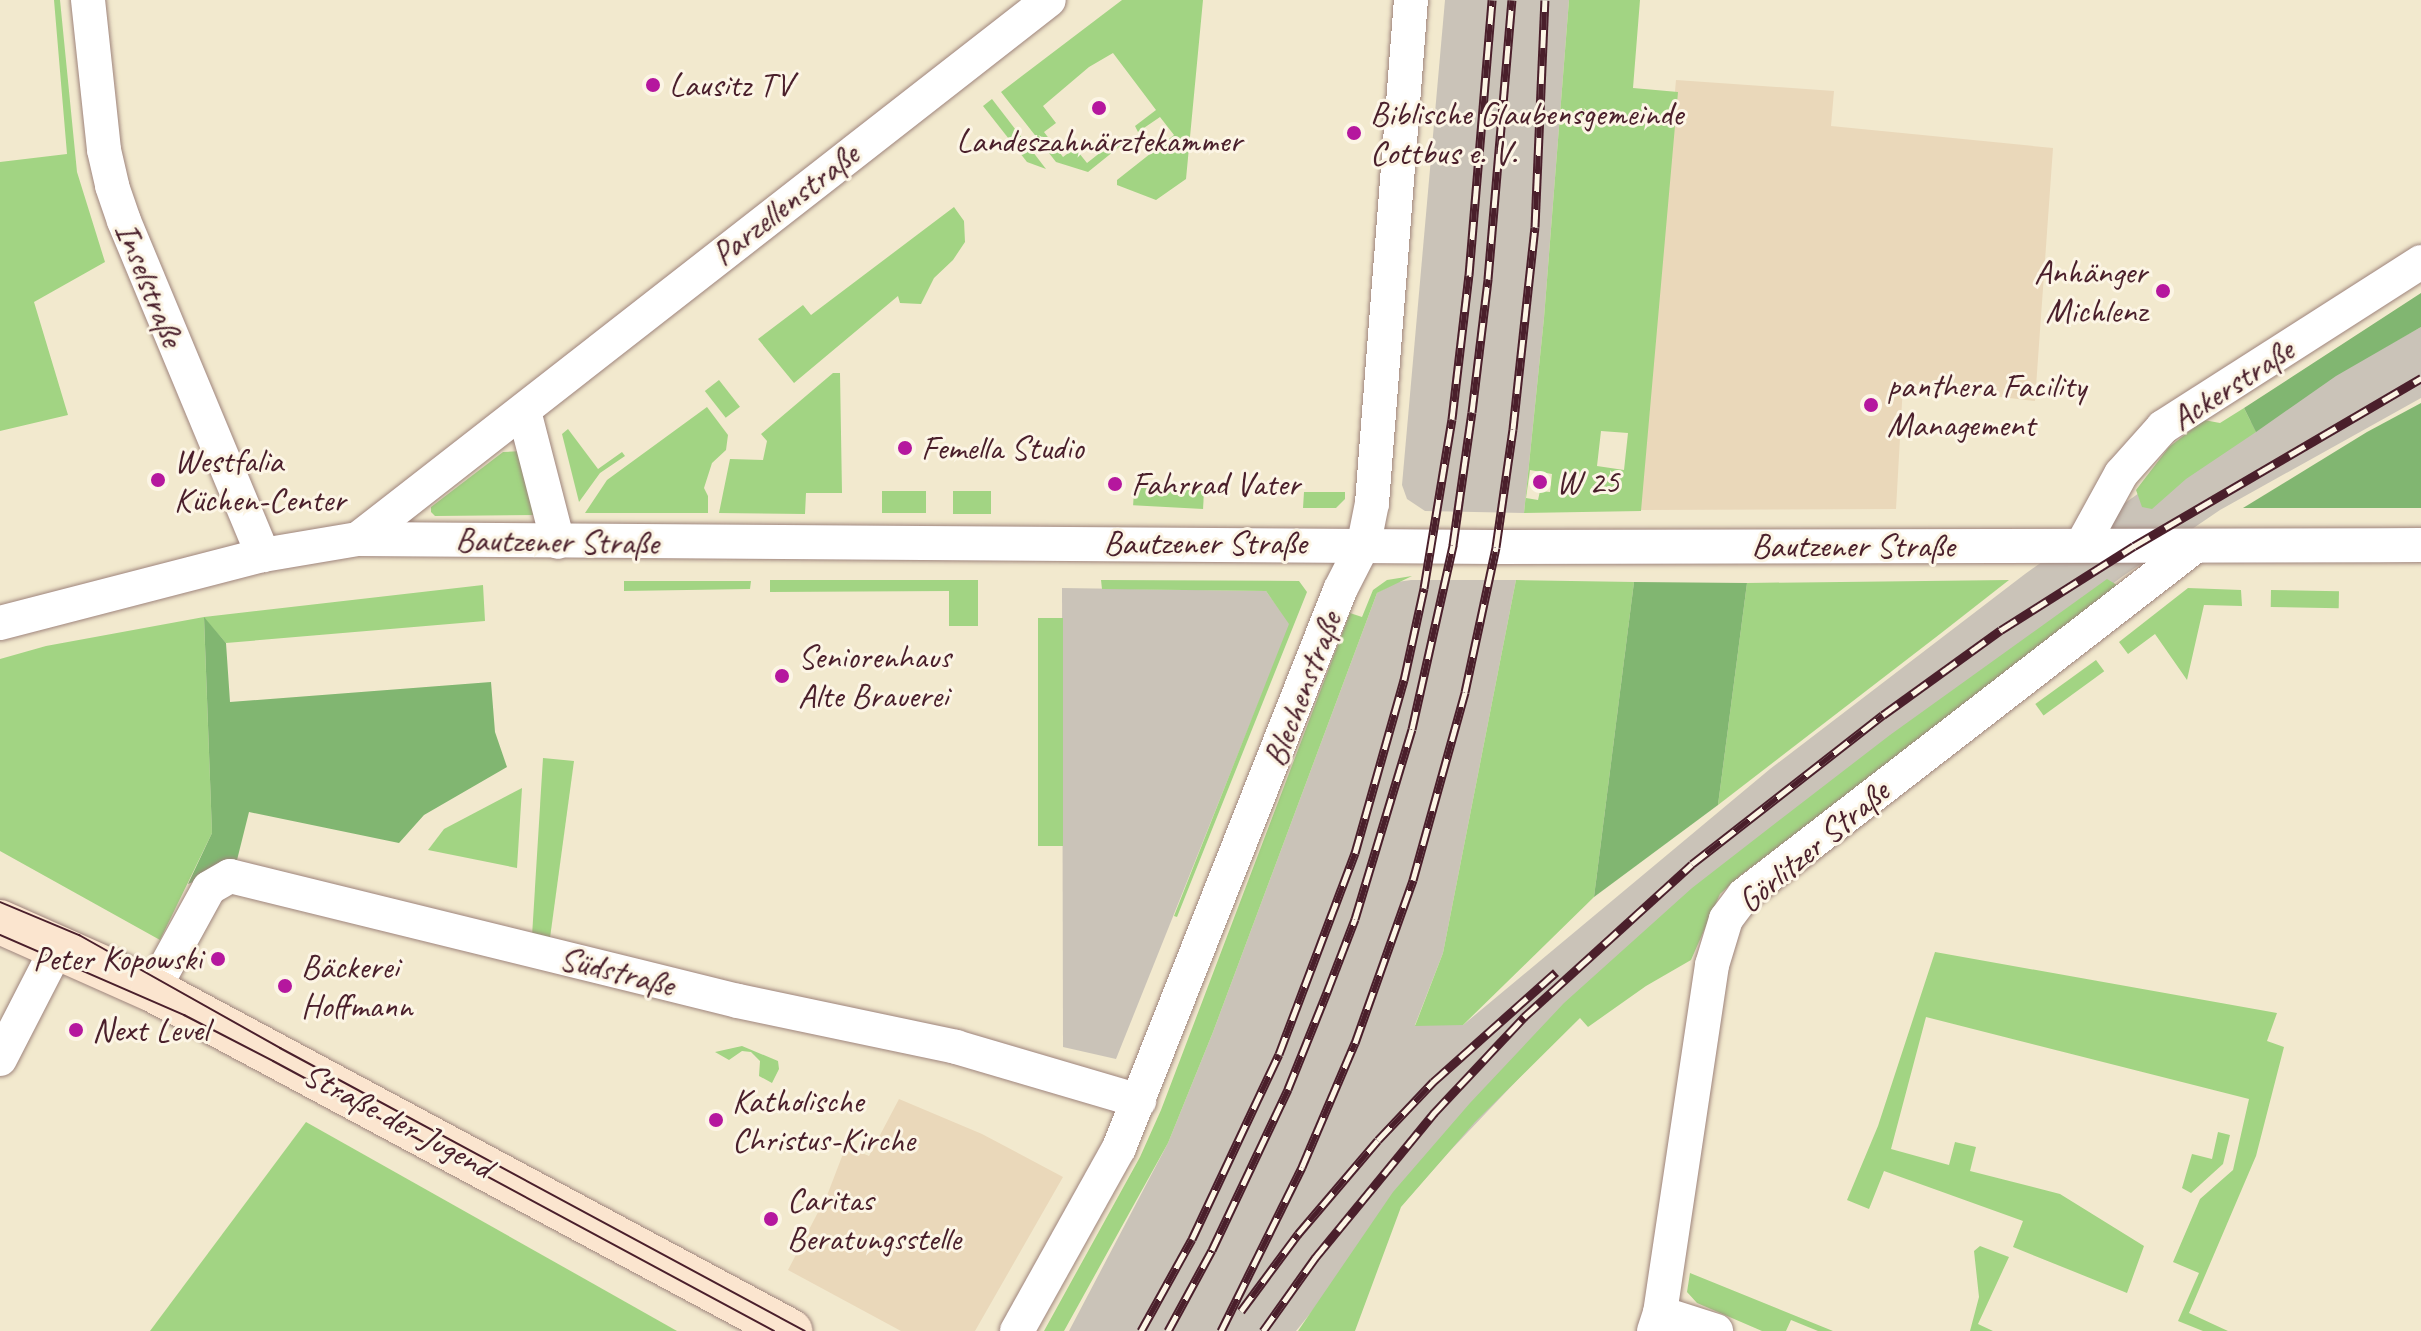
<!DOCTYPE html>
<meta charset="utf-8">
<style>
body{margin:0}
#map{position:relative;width:2421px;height:1331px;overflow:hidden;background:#f2e9ce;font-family:Caveat,sans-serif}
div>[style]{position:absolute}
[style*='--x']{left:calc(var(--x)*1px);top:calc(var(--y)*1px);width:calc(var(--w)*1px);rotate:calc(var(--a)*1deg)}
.built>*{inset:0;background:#ead8ba}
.industrial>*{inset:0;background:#cac3b8}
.green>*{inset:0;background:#a2d483;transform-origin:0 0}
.forest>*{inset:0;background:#81b671}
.roads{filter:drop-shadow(0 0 2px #9e847c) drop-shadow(0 0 2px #9e847c)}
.street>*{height:34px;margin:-17px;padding:0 17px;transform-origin:17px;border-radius:17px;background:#fff}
.secondary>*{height:44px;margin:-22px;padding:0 22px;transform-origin:22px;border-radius:22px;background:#fbe5cf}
.tram>*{height:2px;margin:-1px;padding:0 1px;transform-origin:1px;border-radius:1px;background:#4a1f2b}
.rail>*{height:9px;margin-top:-4.5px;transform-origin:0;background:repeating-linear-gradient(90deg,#fcf5e5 0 18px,#4a1f2b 0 36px);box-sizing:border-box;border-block:2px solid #4a1f2b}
.dots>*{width:22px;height:22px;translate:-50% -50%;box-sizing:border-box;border:4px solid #fcf5e5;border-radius:50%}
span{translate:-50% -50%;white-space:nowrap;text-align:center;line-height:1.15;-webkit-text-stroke:6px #fcf5e5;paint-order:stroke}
.poi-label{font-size:34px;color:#4a1f2b}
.left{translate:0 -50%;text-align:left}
.right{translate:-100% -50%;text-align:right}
.street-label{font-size:34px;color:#4a1f2b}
</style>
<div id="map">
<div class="built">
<div style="clip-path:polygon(1676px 80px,1834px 91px,1831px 126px,2053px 148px,2035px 401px,1903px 385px,1896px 509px,1639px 510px)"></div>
<div style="clip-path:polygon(899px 1099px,982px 1134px,1063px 1177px,975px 1331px,901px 1331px,788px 1270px,828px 1193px,846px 1146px,869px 1156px)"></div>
</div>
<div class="industrial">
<div style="clip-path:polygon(1445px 0,1569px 0,1544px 318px,1524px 513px,1425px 511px,1407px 499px,1402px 485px)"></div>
<div style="clip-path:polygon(2421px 327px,2421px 398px,2220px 510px,2123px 576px,1777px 834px,1649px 941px,1449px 1152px,1361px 1251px,1296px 1331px,1069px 1331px,1168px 1143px,1213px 1032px,1377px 593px,1397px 582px,1411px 580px,1516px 580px,1443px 953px,1415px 1025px,1463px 1025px,1770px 769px,2025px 574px,2201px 449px)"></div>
<div style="clip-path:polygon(1062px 588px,1266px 591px,1290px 624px,1116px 1059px,1063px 1047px)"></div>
</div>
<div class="green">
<div style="clip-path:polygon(54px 0,60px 0,77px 172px,105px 262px,34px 302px,68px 415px,0 431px,0 162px,67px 154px)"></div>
<div style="clip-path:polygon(1122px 0,1203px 0,1186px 179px,1156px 200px,1117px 185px,1117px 180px,1174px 135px,1160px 117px,1138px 132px,1135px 126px,1156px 110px,1113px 53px,1089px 67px,1043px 106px,1056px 123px,1044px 132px,1063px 157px,1075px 148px,1087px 163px,1120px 137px,1124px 143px,1088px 172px,1056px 162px,1001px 92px)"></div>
<div style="clip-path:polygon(evenodd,1569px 0,1640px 0,1633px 88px,1678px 92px,1641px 511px,1524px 513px,1544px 318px,1569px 0,1601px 431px,1628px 433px,1624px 470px,1597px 466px,1601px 431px,1569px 0,1530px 470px,1552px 474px,1550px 492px,1540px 491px,1538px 500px,1526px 498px,1530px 470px)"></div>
<div style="clip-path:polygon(992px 99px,1046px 169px,1027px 162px,983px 106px)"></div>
<div style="clip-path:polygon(954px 207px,964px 221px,965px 242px,953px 260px,934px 278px,921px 304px,900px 303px,898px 296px,794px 383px,758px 339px,803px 305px,811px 315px)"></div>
<div style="clip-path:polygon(833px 373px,840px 373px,842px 493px,806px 493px,805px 514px,719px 513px,730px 459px,763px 460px,767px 441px,761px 434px)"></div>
<div style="left:719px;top:380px;width:34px;height:18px;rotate:52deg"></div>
<div style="clip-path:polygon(707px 407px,728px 435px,726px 450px,712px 463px,704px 488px,708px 496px,708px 513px,585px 513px,607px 480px)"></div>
<div style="clip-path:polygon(2244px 408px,2256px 432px,2186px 479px,2152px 509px,2142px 507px,2136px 490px,2169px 447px,2204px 420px,2220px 423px)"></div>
<div style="clip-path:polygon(568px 429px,598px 469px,622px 452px,625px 456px,600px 473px,579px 502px,562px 434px)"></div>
<div style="clip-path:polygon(522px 451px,537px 515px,435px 516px,431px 512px,431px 507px,503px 452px)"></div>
<div style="left:926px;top:491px;width:22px;height:44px;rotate:90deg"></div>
<div style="left:953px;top:491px;width:38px;height:23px"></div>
<div style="left:1204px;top:491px;width:18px;height:70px;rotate:93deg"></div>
<div style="clip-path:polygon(1304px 492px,1345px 492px,1345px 499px,1336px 508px,1303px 508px)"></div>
<div style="clip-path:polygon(1412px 576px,1377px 593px,1213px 1032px,1168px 1143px,1064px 1331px,1044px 1331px,1140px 1157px,1161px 1110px,1350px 613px,1362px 617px,1373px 590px,1387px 580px)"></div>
<div style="clip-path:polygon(2107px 579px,2117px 585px,2114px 592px,1741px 875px,1720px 894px,1691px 960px,1646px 986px,1588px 1027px,1580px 1018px,1475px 1122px,1401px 1207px,1355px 1331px,1298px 1331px,1393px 1192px,1470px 1103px,1564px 1003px,1692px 888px,1777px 822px,1890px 735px)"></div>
<div style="clip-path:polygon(770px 580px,978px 580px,978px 626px,949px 626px,949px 591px,770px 592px)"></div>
<div style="clip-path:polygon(1101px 580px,1299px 581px,1307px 592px,1177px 917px,1174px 916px,1289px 624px,1266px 591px,1102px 589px)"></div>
<div style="clip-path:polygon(1516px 580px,1634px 582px,1594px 897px,1463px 1025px,1415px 1026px,1443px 953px)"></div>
<div style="clip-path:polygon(2009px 580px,1940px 634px,1718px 805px,1747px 583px)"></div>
<div style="clip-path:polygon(624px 581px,751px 581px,750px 589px,624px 591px)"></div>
<div style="clip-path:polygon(483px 585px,485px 621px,226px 643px,204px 618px,212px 833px,160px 940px,0 851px,0 659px,46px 646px,204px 617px)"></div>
<div style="clip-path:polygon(2188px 588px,2241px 590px,2242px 606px,2204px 605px,2187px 680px,2155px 634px,2128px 654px,2119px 642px)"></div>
<div style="left:2271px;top:590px;width:68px;height:17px;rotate:1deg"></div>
<div style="left:1063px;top:618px;width:228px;height:25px;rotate:90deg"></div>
<div style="left:2096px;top:660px;width:14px;height:75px;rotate:54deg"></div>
<div style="clip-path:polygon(543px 758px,574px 761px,550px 938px,532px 936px)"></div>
<div style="clip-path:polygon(522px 788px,517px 868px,428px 850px,444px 829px)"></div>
<div style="clip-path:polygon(1935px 952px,2277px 1013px,2267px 1041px,2284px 1047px,2256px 1156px,2189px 1313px,2228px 1331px,2203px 1331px,2178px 1321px,2199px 1273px,2173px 1262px,2200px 1199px,2233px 1170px,2249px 1099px,1926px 1017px,1891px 1149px,1949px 1165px,1955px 1142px,1976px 1147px,1970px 1171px,2060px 1194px,2144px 1246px,2127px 1293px,2013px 1247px,2023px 1221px,1884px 1171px,1869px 1209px,1847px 1200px,1878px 1126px)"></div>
<div style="clip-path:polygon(742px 1046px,778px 1061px,779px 1069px,772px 1083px,759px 1076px,760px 1061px,751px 1052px,742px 1051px,729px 1060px,715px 1052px)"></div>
<div style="clip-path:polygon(306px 1122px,576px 1274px,677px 1331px,150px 1331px)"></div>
<div style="clip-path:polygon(2218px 1132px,2230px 1135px,2223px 1164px,2191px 1193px,2182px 1188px,2192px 1154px,2212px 1159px)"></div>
<div style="clip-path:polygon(1980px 1246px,2009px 1257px,1978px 1324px,1993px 1331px,1970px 1331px,1979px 1297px,1974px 1251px)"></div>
<div style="clip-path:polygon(1690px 1273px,1833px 1331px,1818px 1331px,1791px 1320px,1786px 1331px,1762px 1331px,1697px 1303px,1687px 1292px)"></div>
</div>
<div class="forest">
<div style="clip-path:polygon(2421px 293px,2421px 327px,2336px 376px,2256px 432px,2244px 408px)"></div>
<div style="clip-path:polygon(2421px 403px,2421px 508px,2243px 508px,2367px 432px)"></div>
<div style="clip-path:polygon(1634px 582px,1747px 583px,1718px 805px,1594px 897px)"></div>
<div style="clip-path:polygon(204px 617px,226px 643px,230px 702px,491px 682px,495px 732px,507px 767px,424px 815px,399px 843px,249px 812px,236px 864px,188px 884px,212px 833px)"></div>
</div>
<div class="roads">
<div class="street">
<div style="--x:88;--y:0;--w:151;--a:83.9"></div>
<div style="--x:104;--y:150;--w:37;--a:77"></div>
<div style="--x:112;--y:186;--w:37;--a:71"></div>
<div style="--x:124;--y:221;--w:362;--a:67.4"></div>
<div style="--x:524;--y:411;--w:135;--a:75.5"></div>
<div style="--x:358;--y:539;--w:876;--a:-37.96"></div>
<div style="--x:2082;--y:545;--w:81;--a:-61.2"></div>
<div style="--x:2121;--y:474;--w:63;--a:-48.2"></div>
<div style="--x:2163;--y:427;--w:306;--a:-32.6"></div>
<div style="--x:0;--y:623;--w:272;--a:-14.5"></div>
<div style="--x:263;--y:555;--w:96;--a:-9.6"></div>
<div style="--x:358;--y:539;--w:1138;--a:0.4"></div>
<div style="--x:1496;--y:547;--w:925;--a:-0.12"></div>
<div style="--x:153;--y:990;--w:116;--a:-61.2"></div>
<div style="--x:209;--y:888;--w:24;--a:-30"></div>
<div style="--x:230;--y:876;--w:523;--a:13.82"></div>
<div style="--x:738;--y:1001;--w:223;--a:11.9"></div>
<div style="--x:956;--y:1047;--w:191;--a:16.4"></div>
<div style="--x:0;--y:1059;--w:125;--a:-62.8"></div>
<div style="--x:1660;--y:1313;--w:59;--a:17.8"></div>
<div style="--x:1017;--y:1331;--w:210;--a:-60.9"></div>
<div style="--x:1119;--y:1148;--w:600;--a:-68.39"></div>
<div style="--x:1340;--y:590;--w:53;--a:-62.9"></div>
<div style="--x:1364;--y:543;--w:41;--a:-78.7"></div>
<div style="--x:1372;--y:503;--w:505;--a:-85.57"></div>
<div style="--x:1654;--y:1331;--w:19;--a:-72"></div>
<div style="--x:1660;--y:1313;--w:352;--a:-81.5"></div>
<div style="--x:1712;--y:965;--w:48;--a:-73.1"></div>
<div style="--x:1726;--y:919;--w:30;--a:-53"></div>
<div style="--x:1744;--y:895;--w:569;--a:-37.72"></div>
</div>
<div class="secondary">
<div style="--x:0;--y:922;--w:167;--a:24"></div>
<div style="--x:153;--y:990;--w:723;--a:28.16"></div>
</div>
</div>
<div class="tram">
<div style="--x:0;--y:902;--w:86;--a:22.7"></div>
<div style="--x:79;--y:935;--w:231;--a:29.3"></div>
<div style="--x:280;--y:1048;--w:596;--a:28.33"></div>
<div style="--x:0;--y:935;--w:201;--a:23.5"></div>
<div style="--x:184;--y:1015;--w:100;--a:27.3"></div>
<div style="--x:273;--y:1061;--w:569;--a:28.32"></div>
</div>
<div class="rail">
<div style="--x:1241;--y:1311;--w:96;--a:-53.5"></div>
<div style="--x:1298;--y:1234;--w:123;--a:-49.6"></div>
<div style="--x:1378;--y:1140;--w:80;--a:-46.5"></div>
<div style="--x:1433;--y:1082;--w:165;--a:-41.8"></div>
<div style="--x:1141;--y:1331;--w:105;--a:-61"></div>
<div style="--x:1192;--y:1239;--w:204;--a:-64.8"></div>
<div style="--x:1279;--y:1054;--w:215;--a:-69.3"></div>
<div style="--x:1355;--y:853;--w:180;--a:-74.2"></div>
<div style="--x:1404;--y:680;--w:94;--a:-77.7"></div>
<div style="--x:1424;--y:588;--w:171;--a:-80.6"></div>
<div style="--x:1452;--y:419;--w:145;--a:-83.3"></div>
<div style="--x:1469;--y:275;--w:276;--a:-85.2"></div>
<div style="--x:1168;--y:1331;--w:92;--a:-61.5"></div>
<div style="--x:1212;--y:1250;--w:178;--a:-64.7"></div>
<div style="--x:1288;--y:1089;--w:105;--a:-68.1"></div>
<div style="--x:1327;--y:992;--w:78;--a:-69"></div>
<div style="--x:1355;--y:919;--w:198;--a:-73.3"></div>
<div style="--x:1412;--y:729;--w:189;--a:-77.4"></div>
<div style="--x:1453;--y:545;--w:134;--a:-81.9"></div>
<div style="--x:1472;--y:412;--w:134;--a:-83.1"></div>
<div style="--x:1488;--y:279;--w:280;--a:-85.1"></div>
<div style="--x:1221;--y:1331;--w:183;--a:-63.7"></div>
<div style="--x:1302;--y:1167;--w:135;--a:-66.9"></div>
<div style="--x:1355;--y:1043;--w:173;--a:-70.4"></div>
<div style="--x:1413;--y:880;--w:195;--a:-74.5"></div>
<div style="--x:1465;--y:692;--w:148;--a:-77.9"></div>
<div style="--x:1496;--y:547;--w:119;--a:-81.8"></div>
<div style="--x:1513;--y:429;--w:203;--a:-83.8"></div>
<div style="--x:1535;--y:227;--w:227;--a:-87.5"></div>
<div style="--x:1263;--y:1331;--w:90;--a:-54.5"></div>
<div style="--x:1315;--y:1258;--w:188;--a:-50.6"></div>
<div style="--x:1434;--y:1113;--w:132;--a:-46.8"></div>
<div style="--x:1524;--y:1017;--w:227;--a:-42.3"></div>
<div style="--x:1692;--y:864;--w:242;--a:-38"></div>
<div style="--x:1883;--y:715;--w:145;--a:-35.8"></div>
<div style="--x:2001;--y:630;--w:157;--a:-32.3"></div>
<div style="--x:2134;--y:546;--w:333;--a:-30.3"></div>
</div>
<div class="dots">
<div style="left:653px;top:85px;background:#b5179e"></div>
<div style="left:1099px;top:108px;background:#b5179e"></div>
<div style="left:1354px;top:133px;background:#b5179e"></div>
<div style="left:2163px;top:291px;background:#b5179e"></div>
<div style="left:1871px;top:405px;background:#b5179e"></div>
<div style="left:905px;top:448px;background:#b5179e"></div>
<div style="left:158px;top:480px;background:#b5179e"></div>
<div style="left:1540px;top:482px;background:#b5179e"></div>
<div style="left:1115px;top:484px;background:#b5179e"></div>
<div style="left:782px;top:676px;background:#b5179e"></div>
<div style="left:218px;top:959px;background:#b5179e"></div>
<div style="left:285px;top:986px;background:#b5179e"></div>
<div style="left:76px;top:1030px;background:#b5179e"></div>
<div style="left:716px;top:1120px;background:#b5179e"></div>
<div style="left:771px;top:1219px;background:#b5179e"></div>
</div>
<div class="poi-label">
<span class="left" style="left:669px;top:85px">Lausitz TV</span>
<span class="left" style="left:1370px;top:133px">Biblische Glaubensgemeinde<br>Cottbus e. V.</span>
<span style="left:1099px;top:141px">Landeszahnärztekammer</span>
<span class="right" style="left:2147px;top:291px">Anhänger<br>Michlenz</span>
<span class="left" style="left:1887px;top:405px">panthera Facility<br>Management</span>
<span class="left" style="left:921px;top:448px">Femella Studio</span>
<span class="left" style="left:174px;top:480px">Westfalia<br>Küchen-Center</span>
<span class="left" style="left:1556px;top:482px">W 25</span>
<span class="left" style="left:1131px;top:484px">Fahrrad Vater</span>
<span class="left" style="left:798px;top:676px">Seniorenhaus<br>Alte Brauerei</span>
<span class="right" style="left:202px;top:959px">Peter Kopowski</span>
<span class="left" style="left:301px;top:986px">Bäckerei<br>Hoffmann</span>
<span class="left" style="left:92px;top:1030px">Next Level</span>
<span class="left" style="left:732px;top:1120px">Katholische<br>Christus-Kirche</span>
<span class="left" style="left:787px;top:1219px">Caritas<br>Beratungsstelle</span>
</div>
<div class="street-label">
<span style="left:785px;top:204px;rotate:-38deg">Parzellenstraße</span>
<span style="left:150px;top:284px;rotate:68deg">Inselstraße</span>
<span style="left:2232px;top:384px;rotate:-33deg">Ackerstraße</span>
<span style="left:557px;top:541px;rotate:1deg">Bautzener Straße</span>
<span style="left:1205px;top:543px">Bautzener Straße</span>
<span style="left:1853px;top:546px">Bautzener Straße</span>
<span style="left:1302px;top:689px;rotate:-69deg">Blechenstraße</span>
<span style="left:1813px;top:846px;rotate:-40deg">Görlitzer Straße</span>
<span style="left:617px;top:971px;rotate:14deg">Südstraße</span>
<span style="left:398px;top:1120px;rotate:28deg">Straße der Jugend</span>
</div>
</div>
